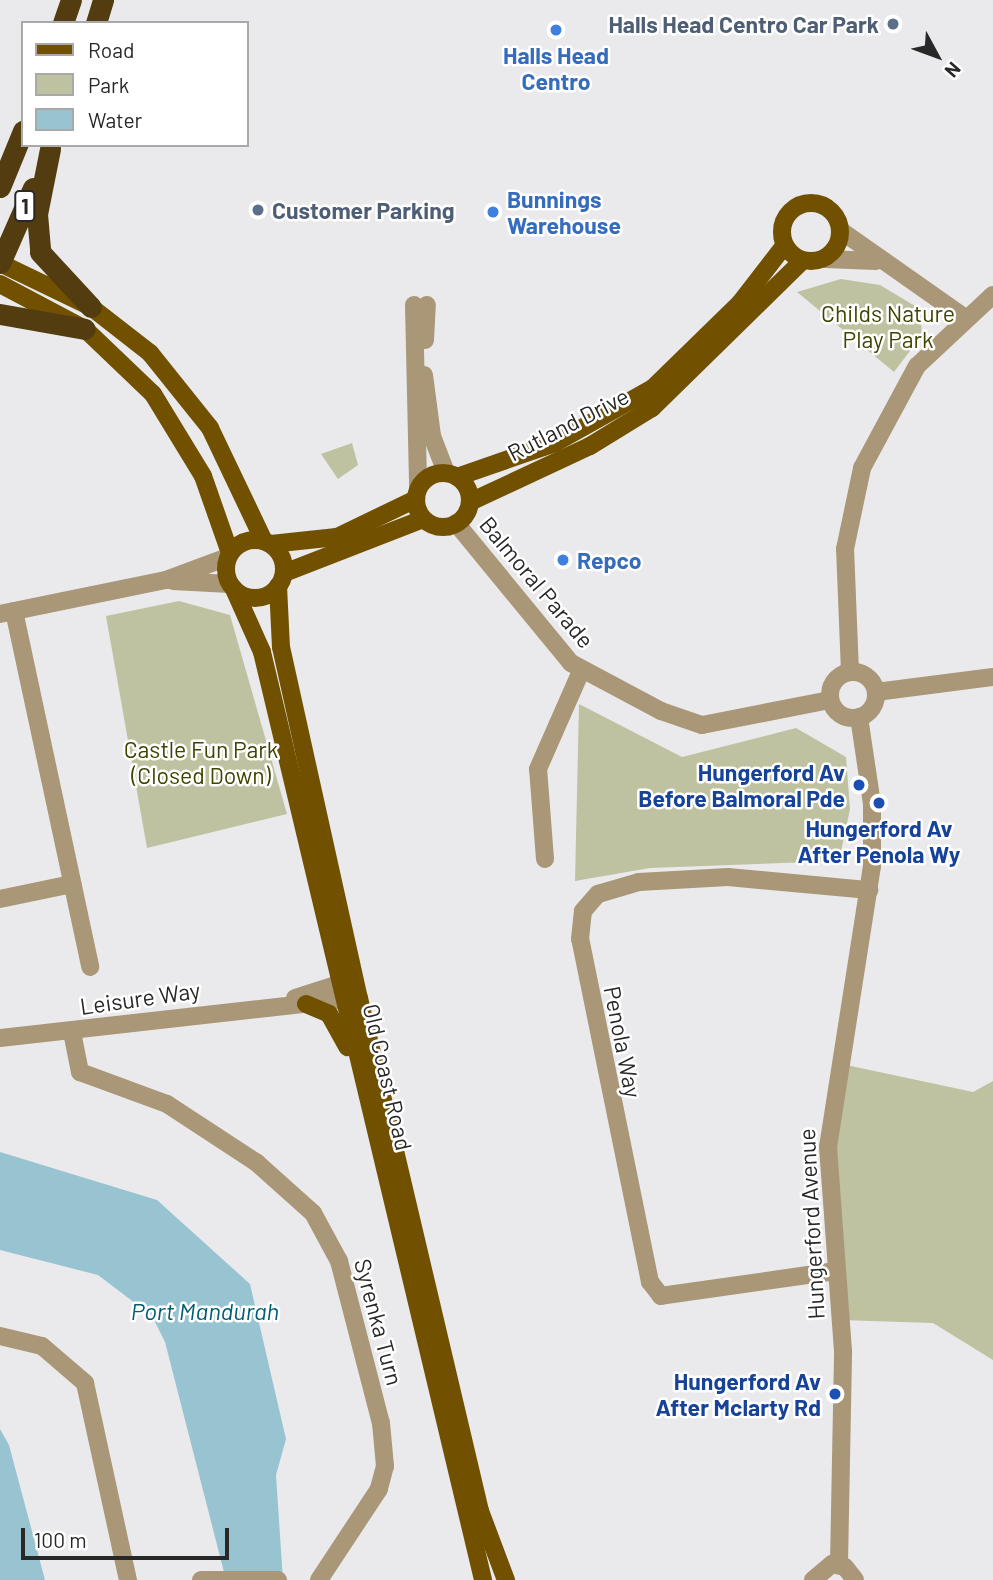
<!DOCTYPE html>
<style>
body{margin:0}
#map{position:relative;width:993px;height:1580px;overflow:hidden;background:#eaeaec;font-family:Barlow,sans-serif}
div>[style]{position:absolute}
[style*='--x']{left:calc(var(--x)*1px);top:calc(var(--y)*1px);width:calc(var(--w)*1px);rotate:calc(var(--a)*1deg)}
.green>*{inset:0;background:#bfc2a1}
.water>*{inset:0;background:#98c4d2}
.minor>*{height:18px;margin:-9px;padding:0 9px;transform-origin:9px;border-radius:9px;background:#a99777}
.minor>.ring{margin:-9px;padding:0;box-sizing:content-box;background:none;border:18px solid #a99777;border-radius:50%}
.major>*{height:18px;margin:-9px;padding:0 9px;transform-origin:9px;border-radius:9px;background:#715100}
.major>.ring{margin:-9px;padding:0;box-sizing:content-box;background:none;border:18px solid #715100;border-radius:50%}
.highway>*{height:21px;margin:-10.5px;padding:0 10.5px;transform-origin:10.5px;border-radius:10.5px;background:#523c10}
.dots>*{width:19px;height:19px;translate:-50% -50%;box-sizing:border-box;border:4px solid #fff;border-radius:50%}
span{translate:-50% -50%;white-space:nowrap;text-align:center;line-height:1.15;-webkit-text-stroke:5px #fff;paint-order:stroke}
.shield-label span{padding:2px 5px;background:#fff;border:2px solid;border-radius:5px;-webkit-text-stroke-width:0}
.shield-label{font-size:21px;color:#282829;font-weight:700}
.service-label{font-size:23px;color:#4e5e75;font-weight:700}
.right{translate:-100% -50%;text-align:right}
.left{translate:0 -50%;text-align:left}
.shop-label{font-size:23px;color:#366cbe;font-weight:700}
.park-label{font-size:23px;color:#414301}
.street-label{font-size:23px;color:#282829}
.transit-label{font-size:23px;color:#164399;font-weight:700}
.water-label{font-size:24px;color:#005d72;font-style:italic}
.legend{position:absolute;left:21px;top:21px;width:228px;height:126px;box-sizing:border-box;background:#fff;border:2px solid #a9a9a9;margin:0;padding:9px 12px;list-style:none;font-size:21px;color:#282829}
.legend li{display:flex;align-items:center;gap:14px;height:35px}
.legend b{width:35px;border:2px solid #a9a9a9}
.north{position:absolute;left:902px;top:21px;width:70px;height:70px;-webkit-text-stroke:5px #fff;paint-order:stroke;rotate:131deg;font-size:19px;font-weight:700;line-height:28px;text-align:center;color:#282829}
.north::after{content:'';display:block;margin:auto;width:24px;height:32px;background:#282829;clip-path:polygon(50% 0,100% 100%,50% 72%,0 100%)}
.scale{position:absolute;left:21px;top:1528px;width:208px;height:32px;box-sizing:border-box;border:4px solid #282829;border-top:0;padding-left:9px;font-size:21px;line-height:24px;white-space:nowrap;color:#282829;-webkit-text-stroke:5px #fff;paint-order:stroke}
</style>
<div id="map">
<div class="green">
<div style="clip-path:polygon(841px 279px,880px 285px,920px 309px,922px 335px,894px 372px,797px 292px)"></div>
<div style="clip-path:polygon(352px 443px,358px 465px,338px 479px,321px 454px)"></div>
<div style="clip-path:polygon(179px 601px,230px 615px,287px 814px,147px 848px,106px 616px)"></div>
<div style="clip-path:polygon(579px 704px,682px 757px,796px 728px,846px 757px,850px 809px,839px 861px,650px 868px,575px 881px)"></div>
<div style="clip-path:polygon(837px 1063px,973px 1092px,993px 1081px,993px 1360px,933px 1323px,840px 1320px,830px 1204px)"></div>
</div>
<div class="water">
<div style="clip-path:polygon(0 1152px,157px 1200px,250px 1284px,286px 1439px,276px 1475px,283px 1580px,226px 1580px,165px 1342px,152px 1316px,98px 1275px,0 1250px)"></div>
<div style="clip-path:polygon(0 1429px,9px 1445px,45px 1580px,0 1580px)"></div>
</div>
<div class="minor">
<div style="--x:840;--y:230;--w:151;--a:35.1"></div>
<div style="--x:825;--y:259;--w:51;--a:2.2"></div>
<div style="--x:414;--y:305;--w:183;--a:88.7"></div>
<div style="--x:425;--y:340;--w:35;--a:-87"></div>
<div style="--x:424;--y:375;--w:62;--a:82.5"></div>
<div style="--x:432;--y:436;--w:40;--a:69"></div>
<div style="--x:456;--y:523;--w:181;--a:50.6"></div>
<div style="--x:571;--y:663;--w:102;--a:28.1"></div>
<div style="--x:661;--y:711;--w:43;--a:18.9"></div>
<div style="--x:702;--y:725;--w:130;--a:-11.1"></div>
<div style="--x:173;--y:581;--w:57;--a:3"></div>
<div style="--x:14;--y:611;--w:364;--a:77.9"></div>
<div style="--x:0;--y:614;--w:169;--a:-11.6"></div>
<div style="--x:166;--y:580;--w:66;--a:-20.4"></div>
<div class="ring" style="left:830px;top:672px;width:28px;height:28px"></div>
<div style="--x:850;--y:672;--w:123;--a:-92.3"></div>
<div style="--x:845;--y:549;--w:83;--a:-78.1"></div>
<div style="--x:862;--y:468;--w:116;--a:-61.7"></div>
<div style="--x:917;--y:366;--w:104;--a:-43.1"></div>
<div style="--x:876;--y:692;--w:118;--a:-7.3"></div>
<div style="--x:545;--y:859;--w:90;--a:-94.4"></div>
<div style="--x:538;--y:769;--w:107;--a:-66.3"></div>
<div style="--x:0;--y:899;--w:74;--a:-11.8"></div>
<div style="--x:295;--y:998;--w:62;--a:-17.9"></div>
<div style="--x:72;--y:1032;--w:41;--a:78.7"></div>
<div style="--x:80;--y:1072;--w:93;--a:20.2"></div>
<div style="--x:167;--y:1104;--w:108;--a:33.2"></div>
<div style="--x:257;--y:1163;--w:75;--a:41.8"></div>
<div style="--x:313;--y:1213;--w:55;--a:61.6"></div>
<div style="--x:339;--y:1261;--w:167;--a:75.5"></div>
<div style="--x:381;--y:1423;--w:43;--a:84.7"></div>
<div style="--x:385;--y:1466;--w:24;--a:105"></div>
<div style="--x:379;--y:1489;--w:109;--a:123.4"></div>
<div style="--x:0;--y:1038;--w:360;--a:-6.4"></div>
<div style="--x:836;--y:1271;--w:177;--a:171.9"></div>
<div style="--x:661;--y:1296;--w:18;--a:-128"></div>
<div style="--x:650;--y:1282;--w:350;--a:-101.5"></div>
<div style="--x:580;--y:939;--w:28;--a:-84"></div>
<div style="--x:583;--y:911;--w:23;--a:-49"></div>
<div style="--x:598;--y:894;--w:43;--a:-16.3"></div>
<div style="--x:639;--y:882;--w:89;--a:-3.2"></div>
<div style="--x:728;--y:877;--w:142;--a:5.3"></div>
<div style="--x:0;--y:1336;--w:43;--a:13.4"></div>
<div style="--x:42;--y:1346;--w:57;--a:40.7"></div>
<div style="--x:85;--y:1383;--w:202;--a:77.7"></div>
<div style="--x:839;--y:1564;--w:213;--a:-88.9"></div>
<div style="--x:843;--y:1351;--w:205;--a:-94.2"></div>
<div style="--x:828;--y:1147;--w:284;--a:-81.1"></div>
<div style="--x:872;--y:866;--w:62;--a:-90"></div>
<div style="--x:872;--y:804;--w:88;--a:-98.5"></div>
<div style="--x:201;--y:1580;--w:77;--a:0"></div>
<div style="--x:813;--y:1580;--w:25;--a:-40"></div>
<div style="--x:832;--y:1564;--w:13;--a:13"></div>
<div style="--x:845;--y:1567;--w:16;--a:52"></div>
</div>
<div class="major">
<div class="ring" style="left:782px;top:203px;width:40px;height:40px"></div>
<div style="--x:0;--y:263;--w:101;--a:25.8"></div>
<div style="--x:91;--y:307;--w:75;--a:37.9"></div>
<div style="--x:150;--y:353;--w:96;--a:51.3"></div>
<div style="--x:210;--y:428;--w:125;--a:64.5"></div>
<div style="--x:0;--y:284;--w:96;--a:27.9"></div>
<div style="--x:85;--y:329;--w:94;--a:43.7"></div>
<div style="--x:153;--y:394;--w:96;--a:58.6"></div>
<div style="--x:203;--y:476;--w:82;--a:70.7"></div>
<div class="ring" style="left:416px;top:473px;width:36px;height:36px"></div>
<div style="--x:457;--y:477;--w:104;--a:-19.1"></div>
<div style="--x:555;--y:443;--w:112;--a:-29.3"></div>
<div style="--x:653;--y:388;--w:122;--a:-44.3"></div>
<div style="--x:740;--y:303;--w:72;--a:-52.3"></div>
<div style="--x:470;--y:502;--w:132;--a:-25"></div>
<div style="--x:590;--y:446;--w:73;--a:-31.5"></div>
<div style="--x:652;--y:408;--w:210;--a:-44.4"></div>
<div class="ring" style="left:226px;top:540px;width:40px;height:40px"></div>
<div style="--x:271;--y:544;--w:66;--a:-6.1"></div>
<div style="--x:337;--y:537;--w:88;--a:-25.7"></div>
<div style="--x:284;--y:573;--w:149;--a:-21.2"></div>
<div style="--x:278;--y:586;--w:61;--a:87.2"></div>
<div style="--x:281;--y:647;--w:360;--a:77.5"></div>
<div style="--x:359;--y:998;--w:527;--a:76.73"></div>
<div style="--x:480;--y:1511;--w:74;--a:69.4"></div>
<div style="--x:234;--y:589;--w:69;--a:66"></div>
<div style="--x:262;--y:652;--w:954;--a:76.6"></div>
<div style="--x:306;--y:1004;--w:25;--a:23"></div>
<div style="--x:329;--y:1014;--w:38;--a:61"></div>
</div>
<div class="highway">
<div style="--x:63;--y:23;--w:24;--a:-71"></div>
<div style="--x:96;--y:23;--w:24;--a:-73"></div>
<div style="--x:50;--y:149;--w:66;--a:101.3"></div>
<div style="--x:37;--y:214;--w:38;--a:85"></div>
<div style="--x:40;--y:252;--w:75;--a:47.2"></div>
<div style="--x:0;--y:187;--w:61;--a:-67.7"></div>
<div style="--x:0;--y:263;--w:82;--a:-66.3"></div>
<div style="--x:0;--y:314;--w:86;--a:10"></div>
</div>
<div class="dots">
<div style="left:893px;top:24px;background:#5c6f8a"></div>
<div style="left:556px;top:30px;background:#3f7fe0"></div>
<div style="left:258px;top:210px;background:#5c6f8a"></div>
<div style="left:493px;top:212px;background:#3f7fe0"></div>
<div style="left:563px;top:560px;background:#3f7fe0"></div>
<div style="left:859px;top:785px;background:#1a4fb4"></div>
<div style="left:879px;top:803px;background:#1a4fb4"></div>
<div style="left:835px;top:1394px;background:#1a4fb4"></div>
</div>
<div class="shield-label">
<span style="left:25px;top:206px">1</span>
</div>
<div class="service-label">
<span class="right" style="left:879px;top:24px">Halls Head Centro Car Park</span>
<span class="left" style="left:272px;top:210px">Customer Parking</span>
</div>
<div class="shop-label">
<span style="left:556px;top:68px">Halls Head<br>Centro</span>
<span class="left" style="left:507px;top:212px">Bunnings<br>Warehouse</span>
<span class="left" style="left:577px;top:560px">Repco</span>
</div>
<div class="park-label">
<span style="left:888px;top:326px">Childs Nature<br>Play Park</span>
<span style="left:201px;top:762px">Castle Fun Park<br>(Closed Down)</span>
</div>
<div class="street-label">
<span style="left:568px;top:424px;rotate:-27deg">Rutland Drive</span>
<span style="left:537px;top:582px;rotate:50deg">Balmoral Parade</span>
<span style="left:140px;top:998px;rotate:-8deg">Leisure Way</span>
<span style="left:623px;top:1042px;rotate:79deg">Penola Way</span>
<span style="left:388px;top:1077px;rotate:77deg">Old Coast Road</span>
<span style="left:811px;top:1224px;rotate:-93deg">Hungerford Avenue</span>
<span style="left:379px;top:1322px;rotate:75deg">Syrenka Turn</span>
</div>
<div class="transit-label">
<span class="right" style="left:845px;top:785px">Hungerford Av<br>Before Balmoral Pde</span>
<span style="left:879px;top:841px">Hungerford Av<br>After Penola Wy</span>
<span class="right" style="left:821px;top:1394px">Hungerford Av<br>After Mclarty Rd</span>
</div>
<div class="water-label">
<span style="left:205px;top:1311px">Port Mandurah</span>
</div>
<ul class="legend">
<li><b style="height:9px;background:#715100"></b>Road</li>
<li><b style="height:19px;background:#bfc2a1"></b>Park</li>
<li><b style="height:19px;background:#98c4d2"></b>Water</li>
</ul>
<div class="north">N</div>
<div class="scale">100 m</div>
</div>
